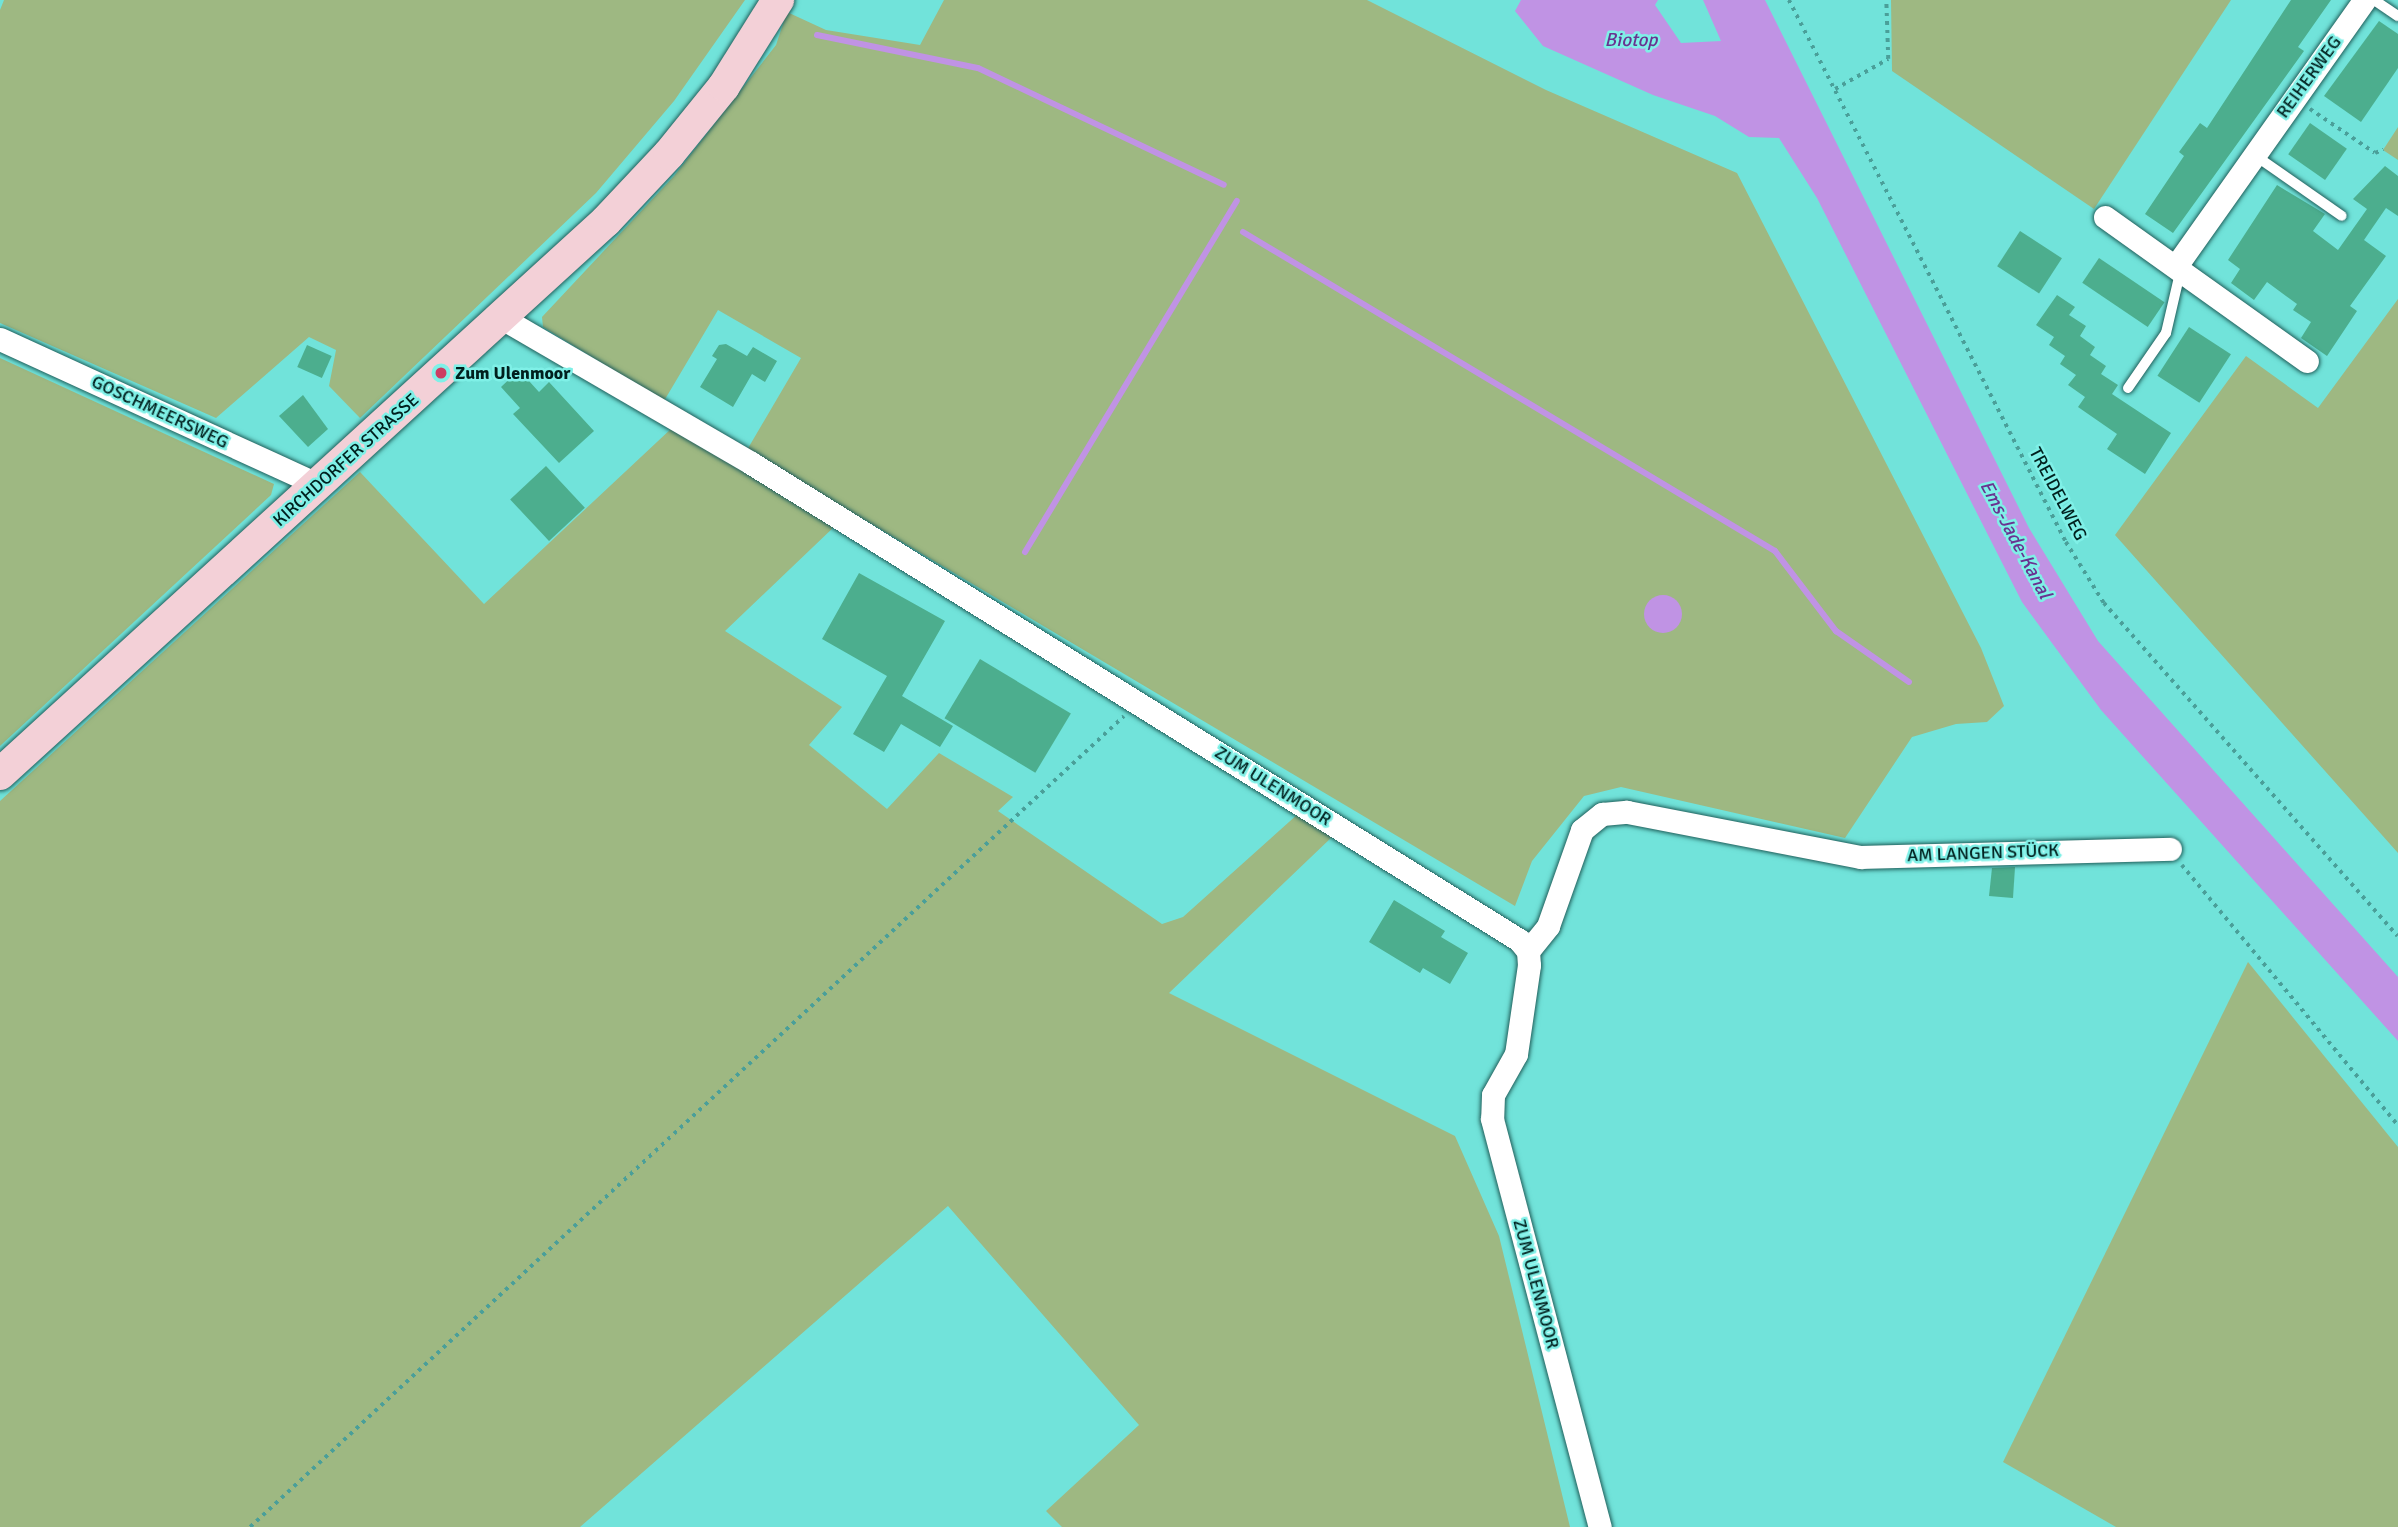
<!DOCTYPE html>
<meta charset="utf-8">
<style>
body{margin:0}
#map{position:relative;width:2398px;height:1527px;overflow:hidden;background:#71e3da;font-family:Signika,sans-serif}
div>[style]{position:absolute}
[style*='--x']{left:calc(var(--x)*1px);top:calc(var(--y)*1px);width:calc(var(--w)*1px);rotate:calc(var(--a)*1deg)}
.green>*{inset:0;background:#9eb882}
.water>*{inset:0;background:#c093e4}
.round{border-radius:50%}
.stream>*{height:6px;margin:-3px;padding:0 3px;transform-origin:3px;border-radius:3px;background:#c093e4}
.building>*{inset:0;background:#4cae8e;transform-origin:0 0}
.path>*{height:3.5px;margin-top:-1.75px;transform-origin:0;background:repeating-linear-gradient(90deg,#4a9f99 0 3.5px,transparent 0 8.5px)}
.roads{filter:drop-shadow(0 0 2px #215f5b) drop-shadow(0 0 2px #215f5b)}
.lane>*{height:10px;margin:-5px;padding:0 5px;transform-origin:5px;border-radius:5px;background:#fff}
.street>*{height:23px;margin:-11.5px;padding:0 11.5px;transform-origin:11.5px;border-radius:11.5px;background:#fff}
.secondary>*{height:32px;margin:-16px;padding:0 16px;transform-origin:16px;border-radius:16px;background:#f3d0d7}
.dots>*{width:19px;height:19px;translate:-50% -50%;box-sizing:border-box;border:4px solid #7ff0e7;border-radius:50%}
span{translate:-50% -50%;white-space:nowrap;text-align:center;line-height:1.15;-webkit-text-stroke:5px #7ff0e7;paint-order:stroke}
.street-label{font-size:18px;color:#00201e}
.poi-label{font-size:18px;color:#00201e;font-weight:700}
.left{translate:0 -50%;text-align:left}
.water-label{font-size:19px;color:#6a3290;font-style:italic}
</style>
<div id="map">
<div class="green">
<div style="clip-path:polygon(4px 0,745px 0,674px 101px,596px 193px,360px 418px,329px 386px,336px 350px,309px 337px,216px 418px,0 323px,0 10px)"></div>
<div style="clip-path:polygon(944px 0,1367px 0,1546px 90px,1737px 173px,1981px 648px,2004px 706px,1987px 722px,1956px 724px,1912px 737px,1845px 838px,1621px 787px,1584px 796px,1532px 861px,1515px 906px,747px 450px,801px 358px,718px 310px,664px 401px,543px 327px,542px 317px,674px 176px,776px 45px,787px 12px,826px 30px,920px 45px)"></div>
<div style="clip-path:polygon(1891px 0,2231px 0,2094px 209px,1892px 71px)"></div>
<div style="clip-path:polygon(2398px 127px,2398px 160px,2383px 150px)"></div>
<div style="clip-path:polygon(2398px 299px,2398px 853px,2115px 535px,2246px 356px,2318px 408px)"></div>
<div style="clip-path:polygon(0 358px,274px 484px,271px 495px,0 746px)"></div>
<div style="clip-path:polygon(673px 427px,835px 526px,725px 631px,842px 707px,809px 745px,887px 809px,939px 753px,1013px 797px,998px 811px,1162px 924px,1183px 917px,1299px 813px,1332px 837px,1169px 993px,1455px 1136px,1499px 1236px,1570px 1527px,1062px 1527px,1046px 1511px,1139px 1425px,948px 1206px,580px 1527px,0 1527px,0 801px,360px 472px,484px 604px)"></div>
<div style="clip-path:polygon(2248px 962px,2398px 1147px,2398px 1527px,2116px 1527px,2003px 1462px)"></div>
</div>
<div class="water">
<div style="clip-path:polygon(1521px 0,1658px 0,1655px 5px,1681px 43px,1721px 41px,1703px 0,1765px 0,2029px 528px,2098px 641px,2398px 977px,2398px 1041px,2101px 710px,2022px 602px,1817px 198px,1779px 138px,1749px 137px,1715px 116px,1653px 95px,1543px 46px,1515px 11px)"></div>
<div class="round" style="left:1644px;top:595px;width:38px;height:38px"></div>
</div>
<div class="stream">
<div style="--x:817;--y:35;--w:164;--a:11.6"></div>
<div style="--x:978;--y:68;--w:272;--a:25.4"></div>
<div style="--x:1243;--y:232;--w:620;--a:30.95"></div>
<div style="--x:1775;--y:551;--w:101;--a:52.7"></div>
<div style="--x:1836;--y:631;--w:89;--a:34.9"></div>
<div style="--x:1025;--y:552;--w:410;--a:-58.9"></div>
</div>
<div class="building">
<div style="clip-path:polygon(2291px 0,2331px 0,2298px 47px,2304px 51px,2173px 233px,2145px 214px,2184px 156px,2179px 152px,2200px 123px,2207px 128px)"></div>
<div style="clip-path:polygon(2379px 21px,2398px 34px,2398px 68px,2361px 122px,2324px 96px)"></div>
<div style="left:2310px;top:123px;width:45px;height:38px;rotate:35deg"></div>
<div style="clip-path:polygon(2385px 166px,2398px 176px,2398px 216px,2386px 208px,2364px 240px,2386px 256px,2350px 306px,2357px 311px,2327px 356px,2301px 338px,2311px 322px,2293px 310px,2297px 304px,2267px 282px,2254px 300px,2231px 283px,2240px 269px,2228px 260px,2277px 185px,2325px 214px,2313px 231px,2338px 250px,2367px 209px,2353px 199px)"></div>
<div style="left:2020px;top:231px;width:50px;height:42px;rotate:33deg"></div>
<div style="left:2099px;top:258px;width:79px;height:30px;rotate:34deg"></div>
<div style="clip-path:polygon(2057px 295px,2075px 307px,2069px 315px,2086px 326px,2080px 336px,2095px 347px,2090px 355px,2106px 366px,2101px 374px,2118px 385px,2112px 394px,2171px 433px,2145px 474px,2107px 449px,2117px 434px,2078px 407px,2085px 397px,2068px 385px,2076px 375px,2060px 364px,2065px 356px,2049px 345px,2054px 337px,2036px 325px)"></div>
<div style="left:2189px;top:327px;width:50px;height:58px;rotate:33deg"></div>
<div style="clip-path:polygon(726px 344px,747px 356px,753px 347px,777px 361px,765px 382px,752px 374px,733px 407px,700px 387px,717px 359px,712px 356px,719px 345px)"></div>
<div style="left:307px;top:345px;width:27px;height:24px;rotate:24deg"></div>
<div style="clip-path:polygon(519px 370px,539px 392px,549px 382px,594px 431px,559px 463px,513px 414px,520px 408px,501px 387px)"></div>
<div style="clip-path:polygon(303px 395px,328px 429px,308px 447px,279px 416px)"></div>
<div style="left:546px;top:466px;width:57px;height:49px;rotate:47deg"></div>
<div style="clip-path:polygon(859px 573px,945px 621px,902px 696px,953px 726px,940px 747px,901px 724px,884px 752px,853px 734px,887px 676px,822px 639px)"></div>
<div style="left:980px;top:659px;width:106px;height:69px;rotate:31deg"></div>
<div style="clip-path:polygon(2015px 867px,2013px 898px,1989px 896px,1992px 868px)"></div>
<div style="clip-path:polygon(1394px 900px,1445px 931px,1441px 937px,1468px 953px,1450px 984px,1423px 968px,1420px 973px,1369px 942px)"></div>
</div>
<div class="path">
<div style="--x:1789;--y:0;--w:609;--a:62.93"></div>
<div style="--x:2066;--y:542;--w:72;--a:58.1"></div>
<div style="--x:2104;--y:603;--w:444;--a:48.6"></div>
<div style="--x:1835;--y:89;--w:61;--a:-29.5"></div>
<div style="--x:1888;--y:59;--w:59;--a:-91.9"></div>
<div style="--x:2310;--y:109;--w:78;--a:34.1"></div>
<div style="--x:2375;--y:153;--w:9;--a:-21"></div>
<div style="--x:2182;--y:865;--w:338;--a:50.3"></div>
<div style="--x:250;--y:1527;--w:1192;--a:-42.86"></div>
</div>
<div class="roads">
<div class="lane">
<div style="--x:2374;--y:0;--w:29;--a:34"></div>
<div style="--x:2253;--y:154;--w:108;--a:34.9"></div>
<div style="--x:2128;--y:388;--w:67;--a:-55.4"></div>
<div style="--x:2166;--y:333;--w:62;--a:-76.9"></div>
</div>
<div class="street">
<div style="--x:2105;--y:217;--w:248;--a:35.5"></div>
<div style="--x:2176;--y:266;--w:326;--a:-54.7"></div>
<div style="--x:502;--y:318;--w:288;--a:30.2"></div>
<div style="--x:751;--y:463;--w:904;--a:31.84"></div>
<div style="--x:1519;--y:940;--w:14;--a:51"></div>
<div style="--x:1528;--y:951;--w:14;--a:86"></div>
<div style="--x:1529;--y:965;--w:90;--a:98.3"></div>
<div style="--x:1516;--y:1054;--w:47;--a:119.3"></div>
<div style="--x:1493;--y:1095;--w:24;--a:92"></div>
<div style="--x:1492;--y:1119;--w:422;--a:75.2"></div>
<div style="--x:0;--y:339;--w:351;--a:24.6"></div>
<div style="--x:1528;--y:951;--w:32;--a:-51"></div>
<div style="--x:1548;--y:926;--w:102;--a:-70.5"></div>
<div style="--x:1582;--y:830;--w:26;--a:-39"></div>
<div style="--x:1602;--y:814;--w:25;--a:-5"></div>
<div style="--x:1627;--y:812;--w:238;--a:10.9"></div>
<div style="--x:1861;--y:857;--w:309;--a:-1.5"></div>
</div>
<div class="secondary">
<div style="--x:0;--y:774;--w:820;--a:-42.38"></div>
<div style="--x:606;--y:221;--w:92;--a:-46.8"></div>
<div style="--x:669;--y:154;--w:87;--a:-51"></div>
<div style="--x:724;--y:86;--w:102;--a:-57.9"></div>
</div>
</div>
<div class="dots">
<div style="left:441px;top:373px;background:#cc3d63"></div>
</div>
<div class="street-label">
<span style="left:2309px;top:77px;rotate:-54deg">REIHERWEG</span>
<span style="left:160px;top:412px;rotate:25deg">GOSCHMEERSWEG</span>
<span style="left:346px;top:460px;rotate:-42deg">KIRCHDORFER STRASSE</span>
<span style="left:2058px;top:494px;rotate:62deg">TREIDELWEG</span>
<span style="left:1273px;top:786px;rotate:32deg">ZUM ULENMOOR</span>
<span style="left:1983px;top:853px;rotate:-2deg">AM LANGEN STÜCK</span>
<span style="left:1536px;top:1284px;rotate:75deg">ZUM ULENMOOR</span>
</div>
<div class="poi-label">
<span class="left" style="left:455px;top:373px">Zum Ulenmoor</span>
</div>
<div class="water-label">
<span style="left:1631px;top:41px">Biotop</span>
<span style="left:2015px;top:540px;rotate:62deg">Ems-Jade-Kanal</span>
</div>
</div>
